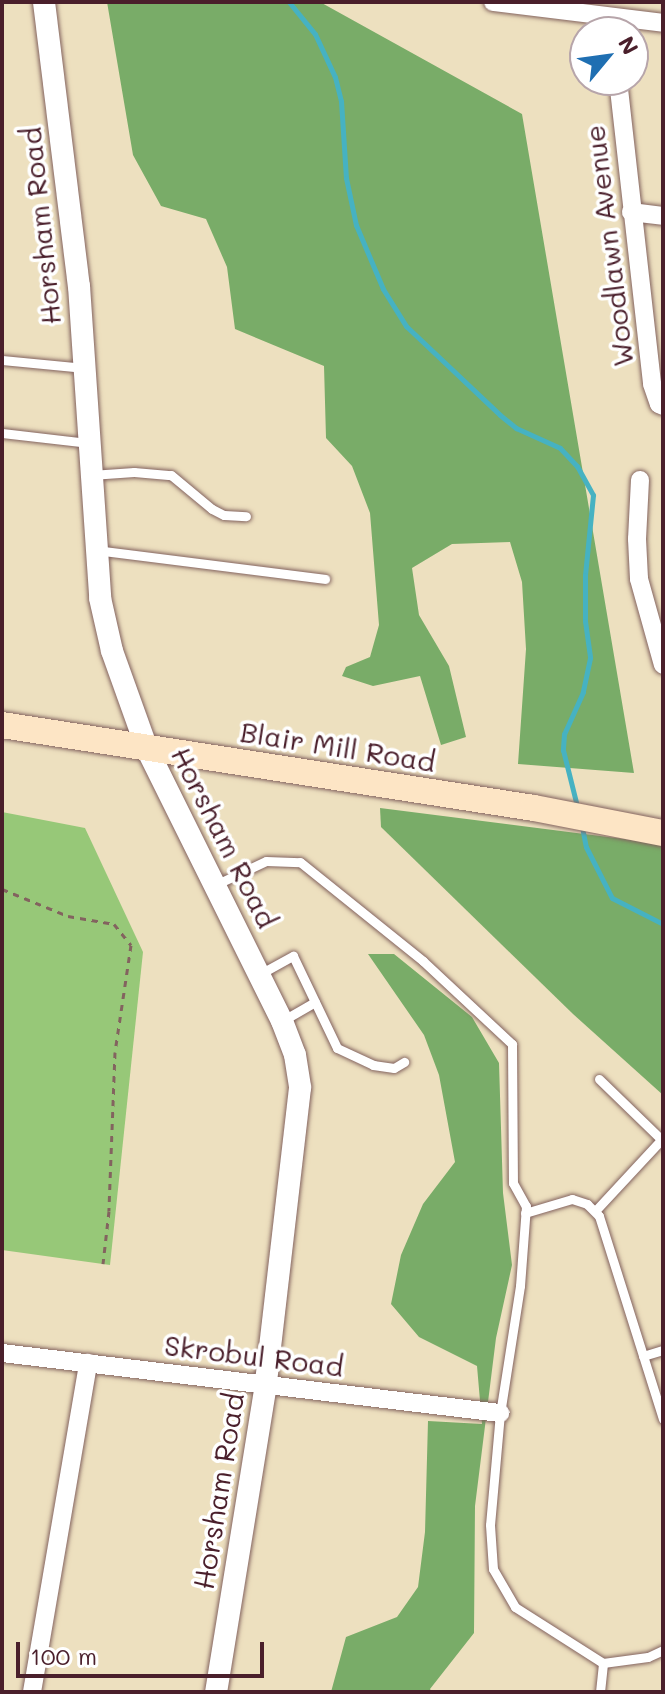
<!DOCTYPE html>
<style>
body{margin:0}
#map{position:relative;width:665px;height:1694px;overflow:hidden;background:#ede0bf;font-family:Mali,sans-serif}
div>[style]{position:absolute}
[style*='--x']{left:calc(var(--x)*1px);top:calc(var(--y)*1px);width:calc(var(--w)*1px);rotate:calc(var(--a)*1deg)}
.green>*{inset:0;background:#97c878}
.forest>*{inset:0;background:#79ac68}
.stream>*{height:5px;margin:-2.5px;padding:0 2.5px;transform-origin:2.5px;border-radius:2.5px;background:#46b2c2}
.path>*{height:3px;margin-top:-1.5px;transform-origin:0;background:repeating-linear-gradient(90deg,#83635f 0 6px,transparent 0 12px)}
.roads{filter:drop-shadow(0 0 2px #83635f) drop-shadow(0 0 2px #83635f)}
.service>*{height:9px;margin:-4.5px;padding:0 4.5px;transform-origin:4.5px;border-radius:4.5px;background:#fff}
.minor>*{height:18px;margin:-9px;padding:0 9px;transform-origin:9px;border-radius:9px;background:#fff}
.tertiary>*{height:22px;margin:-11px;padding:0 11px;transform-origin:11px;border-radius:11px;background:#fff}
.secondary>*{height:26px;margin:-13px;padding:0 13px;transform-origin:13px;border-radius:13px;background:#fde5c5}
span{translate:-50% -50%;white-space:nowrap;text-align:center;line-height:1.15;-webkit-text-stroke:7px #fff;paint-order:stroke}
.street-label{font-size:28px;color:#4a1f2b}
.frame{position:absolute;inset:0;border:4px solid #4a1f2b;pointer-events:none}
.north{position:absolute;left:569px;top:16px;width:80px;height:80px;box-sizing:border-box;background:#fff;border:2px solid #b7a5aa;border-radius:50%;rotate:61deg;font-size:22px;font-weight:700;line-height:32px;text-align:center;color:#4a1f2b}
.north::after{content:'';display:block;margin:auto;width:28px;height:36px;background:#1f6fb2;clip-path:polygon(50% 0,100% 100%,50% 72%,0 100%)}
.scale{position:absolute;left:16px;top:1642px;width:248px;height:36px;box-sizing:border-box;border:4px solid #4a1f2b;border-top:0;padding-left:10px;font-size:24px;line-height:28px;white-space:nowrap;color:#4a1f2b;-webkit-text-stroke:6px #fff;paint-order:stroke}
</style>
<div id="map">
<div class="green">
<div style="clip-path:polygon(2px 812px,85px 828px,143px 952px,110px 1265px,2px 1250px)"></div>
</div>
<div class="forest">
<div style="clip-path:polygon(107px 2px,320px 2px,522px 114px,634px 773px,518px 764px,526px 649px,522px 582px,510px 542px,452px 544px,412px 568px,419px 615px,449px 666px,466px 737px,441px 745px,420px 676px,373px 686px,342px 676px,346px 667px,370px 657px,379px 625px,370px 513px,352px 466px,326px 438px,324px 366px,235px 329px,227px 267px,206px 219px,161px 206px,133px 155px)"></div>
<div style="clip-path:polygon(380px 808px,663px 844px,663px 1095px,573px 1014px,381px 827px)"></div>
<div style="clip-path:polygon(368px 954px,394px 954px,472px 1017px,499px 1063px,503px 1193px,512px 1265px,496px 1338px,475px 1506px,474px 1633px,430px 1689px,432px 1692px,331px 1692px,346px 1637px,397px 1617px,418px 1587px,425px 1532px,428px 1421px,482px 1424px,477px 1366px,419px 1337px,391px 1304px,401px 1255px,423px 1204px,455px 1162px,439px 1075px,424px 1035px)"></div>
</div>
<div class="stream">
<div style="--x:289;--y:2;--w:41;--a:50.9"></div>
<div style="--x:315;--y:34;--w:47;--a:65.1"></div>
<div style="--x:335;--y:77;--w:25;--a:76"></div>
<div style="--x:341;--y:101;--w:77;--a:86.3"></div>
<div style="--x:346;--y:178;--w:48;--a:78"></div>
<div style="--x:356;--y:225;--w:69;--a:67.1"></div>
<div style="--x:383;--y:289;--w:44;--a:58.1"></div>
<div style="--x:406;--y:326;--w:129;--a:43.4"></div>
<div style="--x:500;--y:415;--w:21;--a:39"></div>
<div style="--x:516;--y:428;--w:48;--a:24.4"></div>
<div style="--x:560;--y:448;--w:25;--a:47"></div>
<div style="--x:577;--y:466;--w:33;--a:61"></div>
<div style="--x:593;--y:495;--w:80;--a:95.7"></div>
<div style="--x:585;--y:575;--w:46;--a:90"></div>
<div style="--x:585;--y:621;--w:37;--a:82"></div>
<div style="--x:590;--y:658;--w:35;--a:102"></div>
<div style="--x:583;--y:692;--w:46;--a:114.3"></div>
<div style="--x:564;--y:734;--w:16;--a:94"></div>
<div style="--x:563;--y:750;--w:62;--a:76"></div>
<div style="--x:582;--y:827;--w:20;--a:79"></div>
<div style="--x:586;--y:847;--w:57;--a:63"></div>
<div style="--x:612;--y:898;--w:57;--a:27"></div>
</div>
<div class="path">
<div style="--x:2;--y:889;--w:71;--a:22.2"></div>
<div style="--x:68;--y:916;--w:47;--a:9.9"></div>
<div style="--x:114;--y:924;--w:27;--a:51"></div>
<div style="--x:131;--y:945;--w:108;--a:98.5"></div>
<div style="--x:115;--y:1052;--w:159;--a:92.2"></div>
<div style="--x:109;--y:1211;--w:53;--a:96.5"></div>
</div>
<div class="roads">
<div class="service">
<div style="--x:2;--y:360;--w:83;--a:5.5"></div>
<div style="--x:2;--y:433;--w:88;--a:6.6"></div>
<div style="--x:91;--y:475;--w:43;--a:-4"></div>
<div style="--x:134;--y:472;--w:37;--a:5"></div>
<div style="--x:171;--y:475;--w:53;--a:39.7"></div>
<div style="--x:212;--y:509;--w:13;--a:27"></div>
<div style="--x:224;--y:515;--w:22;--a:3"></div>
<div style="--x:96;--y:550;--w:231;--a:7.2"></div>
<div style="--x:215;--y:885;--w:56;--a:-25.2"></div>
<div style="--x:266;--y:861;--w:34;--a:2"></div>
<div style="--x:300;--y:862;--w:158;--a:38.8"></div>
<div style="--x:423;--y:961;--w:122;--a:43"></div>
<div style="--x:512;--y:1044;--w:139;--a:89.6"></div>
<div style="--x:513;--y:1183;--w:26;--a:61"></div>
<div style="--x:526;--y:1206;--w:80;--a:94.3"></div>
<div style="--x:520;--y:1286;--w:129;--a:98.9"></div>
<div style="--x:500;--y:1413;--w:112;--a:95.1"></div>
<div style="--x:490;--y:1525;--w:44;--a:86.1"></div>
<div style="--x:493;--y:1569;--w:44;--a:59.9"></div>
<div style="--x:515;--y:1607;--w:104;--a:32.5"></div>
<div style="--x:603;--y:1663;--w:45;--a:-7.6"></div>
<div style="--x:648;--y:1657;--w:17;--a:-25"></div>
<div style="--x:260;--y:974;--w:38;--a:-29"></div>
<div style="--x:293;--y:956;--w:102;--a:64.4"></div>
<div style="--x:337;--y:1048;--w:40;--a:25"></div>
<div style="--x:373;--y:1065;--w:21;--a:8"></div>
<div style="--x:394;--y:1068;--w:12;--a:-31"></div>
<div style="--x:282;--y:1021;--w:38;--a:-30"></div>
<div style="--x:599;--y:1079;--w:89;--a:44.1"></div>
<div style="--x:596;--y:1210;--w:96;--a:-47.1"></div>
<div style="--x:525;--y:1213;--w:49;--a:-16.6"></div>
<div style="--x:572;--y:1199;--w:16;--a:18"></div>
<div style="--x:587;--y:1204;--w:17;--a:45"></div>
<div style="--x:599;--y:1216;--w:213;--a:72.5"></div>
<div style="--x:643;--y:1356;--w:21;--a:-17"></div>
<div style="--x:600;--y:1692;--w:29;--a:-84"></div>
</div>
<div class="minor">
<div style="--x:493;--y:2;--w:171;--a:7"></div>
<div style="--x:618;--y:80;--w:306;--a:83.6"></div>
<div style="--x:652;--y:384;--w:21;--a:71"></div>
<div style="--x:659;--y:404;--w:4;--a:27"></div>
<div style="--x:631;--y:212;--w:32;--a:7"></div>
<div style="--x:640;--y:480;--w:59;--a:92.9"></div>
<div style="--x:637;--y:539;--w:40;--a:87.1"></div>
<div style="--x:639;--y:579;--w:89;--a:74.4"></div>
<div style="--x:2;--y:1353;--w:502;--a:6.87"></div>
<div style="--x:32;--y:1692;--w:334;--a:-80.3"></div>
</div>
<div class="tertiary">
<div style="--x:44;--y:2;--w:286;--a:83"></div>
<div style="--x:79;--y:286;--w:313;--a:86.1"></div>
<div style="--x:100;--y:598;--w:54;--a:77.2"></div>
<div style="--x:112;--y:651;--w:104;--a:70.3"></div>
<div style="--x:147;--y:749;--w:304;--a:63.6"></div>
<div style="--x:282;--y:1021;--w:36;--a:69"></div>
<div style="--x:295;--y:1055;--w:33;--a:81"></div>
<div style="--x:300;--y:1088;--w:298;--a:96.6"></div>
<div style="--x:266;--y:1384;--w:312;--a:99.2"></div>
</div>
<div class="secondary">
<div style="--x:2;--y:725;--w:538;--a:8.87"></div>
<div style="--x:534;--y:808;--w:131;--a:11"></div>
</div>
</div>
<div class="street-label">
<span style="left:40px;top:226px;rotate:-96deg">Horsham Road</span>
<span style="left:608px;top:246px;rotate:-97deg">Woodlawn Avenue</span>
<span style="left:338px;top:746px;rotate:9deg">Blair Mill Road</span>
<span style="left:225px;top:837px;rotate:63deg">Horsham Road</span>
<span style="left:254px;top:1355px;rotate:7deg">Skrobul Road</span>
<span style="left:218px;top:1491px;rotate:-81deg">Horsham Road</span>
</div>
<div class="frame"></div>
<div class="north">N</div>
<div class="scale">100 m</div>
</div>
